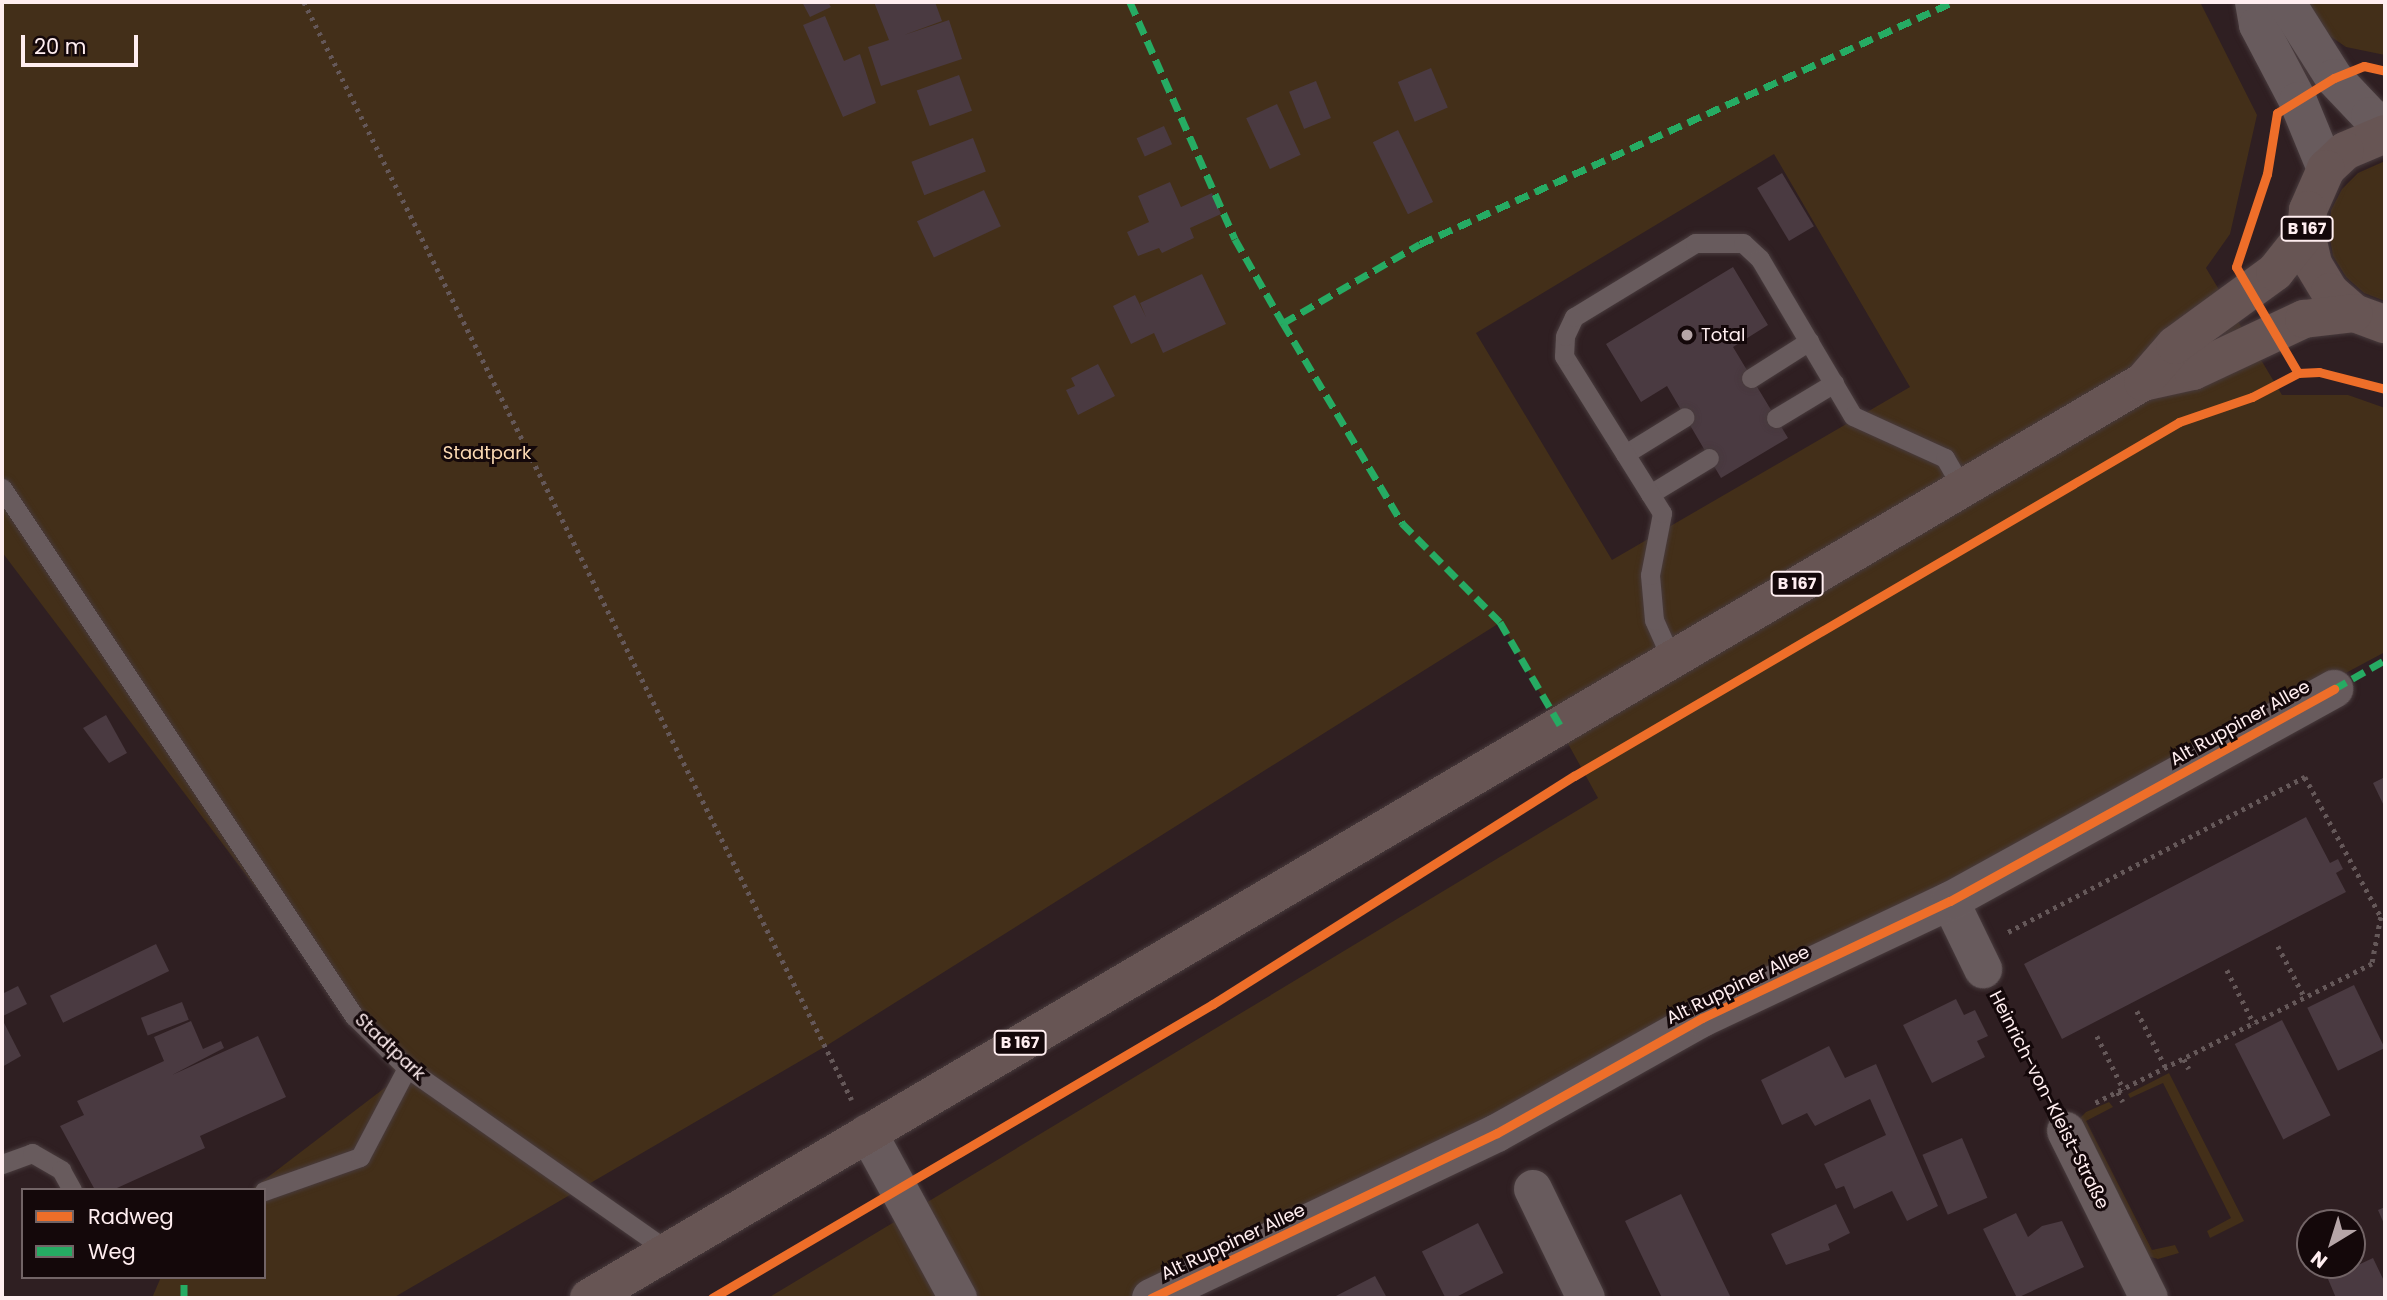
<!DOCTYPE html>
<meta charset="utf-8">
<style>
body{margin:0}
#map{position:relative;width:2387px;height:1300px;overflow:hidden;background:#2f1f22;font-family:Poppins,sans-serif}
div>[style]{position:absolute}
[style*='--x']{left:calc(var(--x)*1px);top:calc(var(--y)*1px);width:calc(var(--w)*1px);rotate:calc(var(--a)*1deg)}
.green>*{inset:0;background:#432f19}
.building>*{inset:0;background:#4a3a41;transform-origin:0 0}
.path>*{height:4.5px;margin-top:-2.25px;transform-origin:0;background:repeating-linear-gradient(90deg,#655859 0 3.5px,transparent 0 8.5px)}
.roads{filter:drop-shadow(0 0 2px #483b3d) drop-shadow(0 0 2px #483b3d)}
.service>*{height:19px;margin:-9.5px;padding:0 9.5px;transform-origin:9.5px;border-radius:9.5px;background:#685b5d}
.minor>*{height:38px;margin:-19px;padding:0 19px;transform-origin:19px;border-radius:19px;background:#685b5d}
.primary>*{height:38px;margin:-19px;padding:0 19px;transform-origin:19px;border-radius:19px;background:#675554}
.quiet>*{height:7px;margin-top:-3.5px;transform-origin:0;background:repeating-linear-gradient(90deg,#26ab63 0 14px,transparent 0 21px)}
.cycleway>*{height:9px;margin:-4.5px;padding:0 4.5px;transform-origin:4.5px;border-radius:4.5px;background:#ee6e29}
.dots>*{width:19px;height:19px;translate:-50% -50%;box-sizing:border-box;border:4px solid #14080a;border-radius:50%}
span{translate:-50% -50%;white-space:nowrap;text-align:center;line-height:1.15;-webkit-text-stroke:6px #14080a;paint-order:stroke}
.shield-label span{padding:2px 5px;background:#14080a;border:2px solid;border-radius:5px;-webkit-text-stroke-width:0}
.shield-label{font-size:16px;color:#ffeef0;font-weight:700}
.poi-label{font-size:18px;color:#ffeef0}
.left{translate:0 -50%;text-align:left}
.park-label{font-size:18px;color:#fcdab3}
.street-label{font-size:18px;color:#ffeef0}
.frame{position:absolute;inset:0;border:4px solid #ffeef0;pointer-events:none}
.legend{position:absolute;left:21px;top:1188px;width:245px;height:91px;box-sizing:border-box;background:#14080a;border:2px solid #726466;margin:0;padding:9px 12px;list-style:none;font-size:21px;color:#ffeef0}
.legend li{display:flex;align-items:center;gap:14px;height:35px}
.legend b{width:35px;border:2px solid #726466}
.north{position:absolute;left:2296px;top:1209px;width:70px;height:70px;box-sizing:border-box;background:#14080a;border:2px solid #726466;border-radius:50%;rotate:218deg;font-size:19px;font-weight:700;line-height:28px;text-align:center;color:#ffeef0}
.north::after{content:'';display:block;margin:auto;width:24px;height:32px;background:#b6a6a8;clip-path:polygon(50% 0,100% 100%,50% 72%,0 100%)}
.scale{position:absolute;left:21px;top:35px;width:117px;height:32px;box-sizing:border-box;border:4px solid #ffeef0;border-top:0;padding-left:9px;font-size:21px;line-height:24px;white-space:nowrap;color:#ffeef0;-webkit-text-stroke:5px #14080a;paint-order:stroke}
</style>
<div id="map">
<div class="green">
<div style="clip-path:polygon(evenodd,2px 2px,2200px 2px,2257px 115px,2230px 234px,2206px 268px,2282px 395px,2348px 395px,2385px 408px,2385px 652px,1702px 1018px,1194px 1298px,768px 1298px,1598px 798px,1501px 622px,826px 1046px,393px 1298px,152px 1298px,161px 1277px,264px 1277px,264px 1190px,251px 1190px,399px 1077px,2px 552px,2px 2px,1774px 154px,1910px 387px,1612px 560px,1476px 333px,1774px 154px)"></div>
<div style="clip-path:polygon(2307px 2px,2385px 2px,2385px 55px,2346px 47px,2324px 32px)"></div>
<div style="clip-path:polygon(2385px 161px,2385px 301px,2364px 293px,2346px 277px,2333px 256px,2329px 233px,2331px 210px,2342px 189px,2358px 173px)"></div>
<div style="clip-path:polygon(2169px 1073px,2244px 1221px,2210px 1238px,2207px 1231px,2231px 1218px,2163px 1083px,2130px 1098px,2128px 1094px)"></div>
<div style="clip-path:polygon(2109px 1102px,2113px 1107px,2086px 1121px,2152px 1250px,2175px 1245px,2179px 1253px,2158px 1259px,2147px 1256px,2076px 1122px,2086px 1112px)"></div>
</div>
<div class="building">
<div style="clip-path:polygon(802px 2px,828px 2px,831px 7px,810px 17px)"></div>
<div style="clip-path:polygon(874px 2px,935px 2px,942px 21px,904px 35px,949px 20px,962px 59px,881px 86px,868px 47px,889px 40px)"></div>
<div style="clip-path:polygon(825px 16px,844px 61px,860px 54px,876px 103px,843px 117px,803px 25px)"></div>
<div style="left:1431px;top:68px;width:43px;height:36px;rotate:67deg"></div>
<div style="left:959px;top:75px;width:38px;height:45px;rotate:70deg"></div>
<div style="left:1316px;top:81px;width:40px;height:29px;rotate:68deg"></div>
<div style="left:1277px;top:104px;width:56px;height:34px;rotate:65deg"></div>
<div style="left:1164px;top:126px;width:20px;height:30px;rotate:66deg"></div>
<div style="left:1398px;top:130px;width:80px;height:28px;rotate:64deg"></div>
<div style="left:973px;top:138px;width:36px;height:66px;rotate:69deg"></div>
<div style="left:1782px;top:173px;width:62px;height:29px;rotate:59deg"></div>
<div style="clip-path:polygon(1170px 182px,1181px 207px,1212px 193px,1221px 214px,1190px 228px,1194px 238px,1162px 253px,1159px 248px,1138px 256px,1127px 232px,1149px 222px,1138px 196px)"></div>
<div style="left:984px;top:190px;width:40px;height:74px;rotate:65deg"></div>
<div style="clip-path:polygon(1733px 267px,1768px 325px,1733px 347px,1788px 438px,1721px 478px,1667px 386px,1641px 402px,1606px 344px)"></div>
<div style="clip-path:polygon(1202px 274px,1226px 324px,1163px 353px,1154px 333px,1131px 344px,1113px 306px,1135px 295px,1146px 317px,1140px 303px)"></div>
<div style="clip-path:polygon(1098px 364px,1115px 396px,1078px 415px,1066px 390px,1075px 386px,1071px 378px)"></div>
<div style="clip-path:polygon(106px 715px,127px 753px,109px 763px,83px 728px)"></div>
<div style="clip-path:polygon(2385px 777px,2385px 808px,2373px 783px)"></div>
<div style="clip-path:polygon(2306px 817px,2330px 863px,2338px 859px,2343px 869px,2336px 873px,2346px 892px,2062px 1039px,2024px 964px)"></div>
<div style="left:156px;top:944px;width:30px;height:118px;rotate:64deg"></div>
<div style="left:2354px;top:985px;width:70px;height:52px;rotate:64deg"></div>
<div style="clip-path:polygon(18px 986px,27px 1004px,3px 1016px,2px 994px)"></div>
<div style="clip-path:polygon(1956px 999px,1964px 1015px,1975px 1010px,1988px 1036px,1977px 1041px,1985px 1057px,1932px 1083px,1903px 1025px)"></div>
<div style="left:182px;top:1002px;width:19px;height:44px;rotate:69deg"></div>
<div style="clip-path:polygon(2px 1019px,21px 1056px,2px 1067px)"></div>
<div style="left:2282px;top:1020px;width:107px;height:53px;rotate:63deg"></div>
<div style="clip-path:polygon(191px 1021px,203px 1049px,221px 1041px,224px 1048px,172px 1075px,258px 1036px,286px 1097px,200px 1136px,205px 1148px,117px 1188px,95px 1190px,60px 1126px,84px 1115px,77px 1101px,164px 1061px,154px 1037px)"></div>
<div style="clip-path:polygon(1829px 1046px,1845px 1078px,1876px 1064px,1938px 1206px,1907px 1221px,1892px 1191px,1854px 1209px,1844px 1186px,1836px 1189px,1824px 1164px,1886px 1135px,1870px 1099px,1815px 1126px,1807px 1113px,1782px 1125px,1761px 1080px)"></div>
<div style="left:1962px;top:1138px;width:65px;height:43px;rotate:67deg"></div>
<div style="clip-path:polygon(1681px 1194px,1731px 1298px,1662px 1298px,1625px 1221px)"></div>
<div style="clip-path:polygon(1836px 1204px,1850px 1233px,1828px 1244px,1830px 1250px,1786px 1265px,1771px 1234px)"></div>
<div style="clip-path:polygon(2385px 1207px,2385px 1226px,2378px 1210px)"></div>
<div style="clip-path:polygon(2016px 1213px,2028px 1237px,2042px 1226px,2062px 1221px,2084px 1267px,2017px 1298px,1983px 1229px)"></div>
<div style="left:1478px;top:1223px;width:56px;height:63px;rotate:63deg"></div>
<div style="clip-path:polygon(2373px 1258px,2385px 1283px,2385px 1298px,2336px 1298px,2328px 1279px)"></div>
<div style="clip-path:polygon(1375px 1276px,1387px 1298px,1332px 1298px)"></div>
</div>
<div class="path">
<div style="--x:304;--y:2;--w:1227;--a:63.48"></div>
<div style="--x:2008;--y:932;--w:335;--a:-27.6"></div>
<div style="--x:2305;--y:777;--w:159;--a:61.5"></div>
<div style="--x:2381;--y:917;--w:48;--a:100.8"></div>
<div style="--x:2372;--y:964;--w:313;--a:153.3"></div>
<div style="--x:2278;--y:946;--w:59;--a:62.6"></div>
<div style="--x:2227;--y:970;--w:60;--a:63.4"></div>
<div style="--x:1999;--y:1001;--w:107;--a:62.7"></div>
<div style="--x:2137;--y:1011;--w:64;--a:63"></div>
<div style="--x:2097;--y:1036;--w:60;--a:63.4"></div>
<div style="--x:2184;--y:1059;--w:11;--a:63"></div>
<div style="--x:2118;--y:1092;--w:11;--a:63"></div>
</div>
<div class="roads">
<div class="service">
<div style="--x:1751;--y:378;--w:69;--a:-32.5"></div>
<div style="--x:1776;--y:418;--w:68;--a:-31.1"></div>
<div style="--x:1625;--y:454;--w:70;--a:-31.7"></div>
<div style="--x:2;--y:488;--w:635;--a:56.31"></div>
<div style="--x:354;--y:1016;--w:74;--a:44.5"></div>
<div style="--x:407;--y:1068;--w:319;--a:35"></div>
<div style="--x:1650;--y:494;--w:69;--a:-31.4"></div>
<div style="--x:1671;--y:658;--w:42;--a:-114.1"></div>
<div style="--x:1654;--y:620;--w:45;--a:-95.1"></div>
<div style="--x:1650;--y:575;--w:63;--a:-79"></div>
<div style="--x:1662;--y:513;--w:185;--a:-122"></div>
<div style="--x:1564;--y:356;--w:20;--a:-87"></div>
<div style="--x:1565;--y:336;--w:21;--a:-65"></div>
<div style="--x:1574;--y:317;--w:142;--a:-31.4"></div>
<div style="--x:1695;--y:243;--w:48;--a:0"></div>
<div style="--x:1743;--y:243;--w:23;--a:43"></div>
<div style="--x:1760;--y:259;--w:182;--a:59.4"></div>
<div style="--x:1853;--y:416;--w:101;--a:24.5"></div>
<div style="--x:1945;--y:458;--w:34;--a:60"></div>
<div style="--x:2;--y:1164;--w:32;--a:-20"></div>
<div style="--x:32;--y:1153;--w:34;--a:30"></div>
<div style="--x:61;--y:1170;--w:23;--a:61"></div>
<div style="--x:264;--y:1191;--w:102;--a:-19.5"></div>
<div style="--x:360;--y:1157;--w:101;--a:-62.2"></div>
</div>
<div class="minor">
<div style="--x:2254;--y:2;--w:23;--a:80"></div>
<div style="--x:2258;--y:25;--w:86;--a:62.2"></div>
<div style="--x:2298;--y:101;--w:74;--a:67.6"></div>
<div style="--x:2286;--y:2;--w:90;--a:57.7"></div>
<div style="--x:2334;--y:78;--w:52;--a:46.5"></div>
<div style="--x:2370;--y:116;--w:18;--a:34"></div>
<div style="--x:1950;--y:901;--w:76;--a:64.1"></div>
<div style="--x:2066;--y:1131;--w:186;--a:63.6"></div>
<div style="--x:868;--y:1133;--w:188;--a:61.4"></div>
<div style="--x:1533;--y:1189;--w:121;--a:64.1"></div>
<div style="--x:1151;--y:1298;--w:383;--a:-25.5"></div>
<div style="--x:1497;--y:1133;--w:235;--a:-29.3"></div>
<div style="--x:1702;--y:1018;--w:274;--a:-25.3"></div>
<div style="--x:1950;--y:901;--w:439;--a:-28.9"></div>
</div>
<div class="primary">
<div style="--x:2385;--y:134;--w:43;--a:157"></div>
<div style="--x:2345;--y:151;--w:26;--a:137"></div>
<div style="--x:2326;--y:169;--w:45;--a:113.7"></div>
<div style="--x:2308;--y:210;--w:23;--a:95"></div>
<div style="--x:2306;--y:233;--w:32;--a:77"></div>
<div style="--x:2313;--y:264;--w:33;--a:59"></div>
<div style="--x:2330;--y:292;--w:32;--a:41"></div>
<div style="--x:2354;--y:313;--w:33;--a:20"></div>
<div style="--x:2143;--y:382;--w:51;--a:-12.4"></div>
<div style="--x:2193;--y:371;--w:123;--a:-25.1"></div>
<div style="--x:2304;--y:319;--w:50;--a:-6.8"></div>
<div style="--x:589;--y:1298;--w:1804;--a:-30.52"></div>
<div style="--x:2143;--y:382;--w:49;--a:-49.1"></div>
<div style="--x:2175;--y:345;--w:124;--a:-36.1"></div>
<div style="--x:2275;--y:272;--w:50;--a:-51.5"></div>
</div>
</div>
<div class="quiet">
<div style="--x:1130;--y:2;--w:259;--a:66.1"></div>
<div style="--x:1235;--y:239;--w:97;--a:60.3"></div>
<div style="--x:1283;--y:323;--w:233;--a:59.2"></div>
<div style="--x:1402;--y:523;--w:139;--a:45.3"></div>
<div style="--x:1500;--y:622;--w:119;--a:59.8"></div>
<div style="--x:1283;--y:323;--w:158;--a:-30"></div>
<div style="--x:1420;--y:244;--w:585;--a:-24.42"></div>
<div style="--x:2334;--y:689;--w:59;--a:-29.6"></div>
<div style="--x:184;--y:1298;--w:21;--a:-90"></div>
</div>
<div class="cycleway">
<div style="--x:2298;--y:373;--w:123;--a:-120.3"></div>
<div style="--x:2236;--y:267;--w:98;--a:-71.6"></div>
<div style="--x:2267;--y:174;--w:62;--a:-80.7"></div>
<div style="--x:2277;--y:113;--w:67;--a:-31.6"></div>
<div style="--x:2334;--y:78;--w:32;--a:-22"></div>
<div style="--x:2364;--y:66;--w:22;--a:13"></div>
<div style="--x:712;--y:1298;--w:581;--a:-30.41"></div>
<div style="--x:1213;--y:1004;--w:427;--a:-32.3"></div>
<div style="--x:1574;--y:776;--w:701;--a:-30.33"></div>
<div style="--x:2179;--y:422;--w:77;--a:-18.9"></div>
<div style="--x:2252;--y:397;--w:52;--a:-27.6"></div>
<div style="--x:2298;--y:373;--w:21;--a:-3"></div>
<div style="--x:2319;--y:372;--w:68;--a:14.4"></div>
<div style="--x:1151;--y:1298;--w:383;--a:-25.5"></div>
<div style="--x:1497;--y:1133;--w:235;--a:-29.3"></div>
<div style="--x:1702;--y:1018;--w:274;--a:-25.3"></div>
<div style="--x:1950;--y:901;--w:439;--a:-28.9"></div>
</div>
<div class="dots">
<div style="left:1687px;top:335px;background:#b6a6a8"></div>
</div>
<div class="shield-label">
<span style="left:2307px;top:229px">B 167</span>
<span style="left:1797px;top:584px">B 167</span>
<span style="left:1020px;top:1043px">B 167</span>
</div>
<div class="poi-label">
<span class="left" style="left:1701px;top:335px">Total</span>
</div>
<div class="park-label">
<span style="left:487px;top:453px">Stadtpark</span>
</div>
<div class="street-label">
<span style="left:2240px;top:723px;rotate:-29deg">Alt Ruppiner Allee</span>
<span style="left:1738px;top:985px;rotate:-26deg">Alt Ruppiner Allee</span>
<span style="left:390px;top:1047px;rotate:43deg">Stadtpark</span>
<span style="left:2049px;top:1100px;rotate:63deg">Heinrich-von-Kleist-Straße</span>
<span style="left:1233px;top:1242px;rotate:-25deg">Alt Ruppiner Allee</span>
</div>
<div class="frame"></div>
<ul class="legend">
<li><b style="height:9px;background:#ee6e29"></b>Radweg</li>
<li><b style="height:9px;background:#26ab63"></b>Weg</li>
</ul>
<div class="north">N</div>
<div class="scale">20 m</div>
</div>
